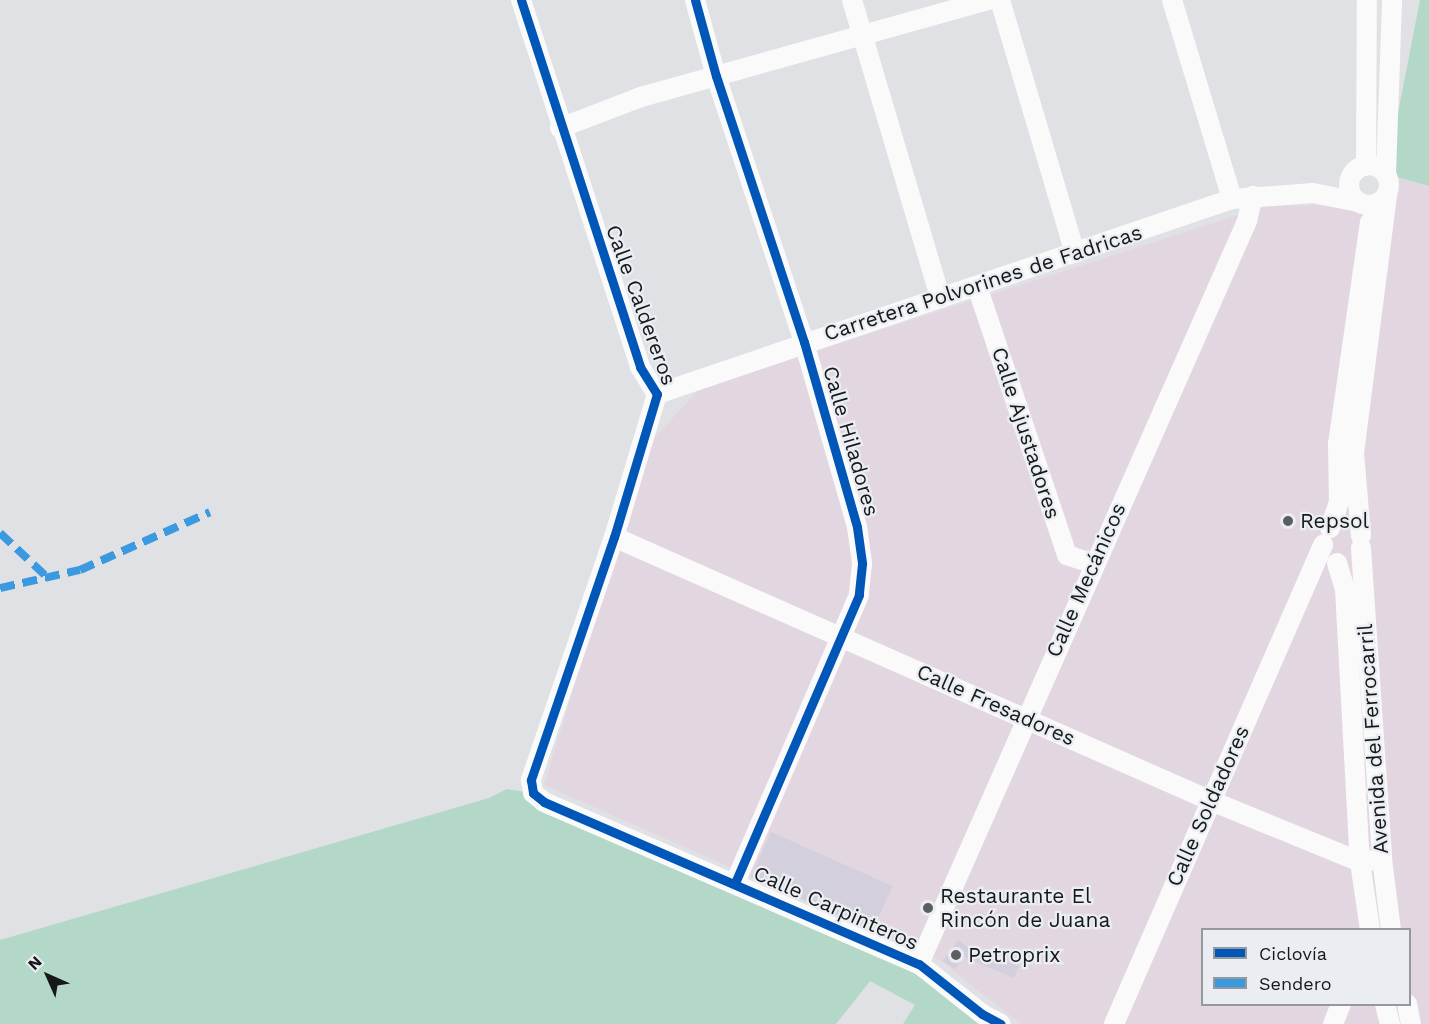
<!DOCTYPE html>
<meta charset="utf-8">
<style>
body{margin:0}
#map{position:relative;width:1429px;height:1024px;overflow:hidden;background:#dfe1e4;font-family:"Work Sans",sans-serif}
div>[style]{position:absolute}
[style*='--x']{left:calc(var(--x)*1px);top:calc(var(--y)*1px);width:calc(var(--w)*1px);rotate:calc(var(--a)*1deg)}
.industrial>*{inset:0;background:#e2d7e0}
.green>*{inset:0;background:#b4d8c8}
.building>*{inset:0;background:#d4cfdc;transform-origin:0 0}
.minor>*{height:20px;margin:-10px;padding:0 10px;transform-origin:10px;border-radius:10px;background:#fafafb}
.minor>.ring{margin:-10px;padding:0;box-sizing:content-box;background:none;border:20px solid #fafafb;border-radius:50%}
.quiet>*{height:8px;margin-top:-4px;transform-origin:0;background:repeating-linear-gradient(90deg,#3b9adf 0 15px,transparent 0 23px)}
.cycleway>*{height:9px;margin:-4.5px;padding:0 4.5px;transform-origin:4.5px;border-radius:4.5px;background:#0057b8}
.dots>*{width:16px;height:16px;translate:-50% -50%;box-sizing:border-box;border:3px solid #eaeef3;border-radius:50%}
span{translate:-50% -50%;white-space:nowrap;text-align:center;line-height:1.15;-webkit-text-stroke:4.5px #eaeef3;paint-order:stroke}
.street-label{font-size:21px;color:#161819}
.poi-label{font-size:21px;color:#161819}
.left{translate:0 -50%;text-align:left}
.legend{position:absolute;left:1201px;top:928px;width:210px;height:78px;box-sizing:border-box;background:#eaeef3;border:2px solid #95989c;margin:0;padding:8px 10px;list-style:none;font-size:18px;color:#161819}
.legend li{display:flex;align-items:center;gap:12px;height:30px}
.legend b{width:30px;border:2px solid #95989c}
.north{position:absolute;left:18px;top:946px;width:60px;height:60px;-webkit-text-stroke:4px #eaeef3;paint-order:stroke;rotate:315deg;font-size:16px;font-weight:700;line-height:24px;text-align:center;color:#161819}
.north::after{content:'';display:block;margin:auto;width:21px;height:27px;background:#161819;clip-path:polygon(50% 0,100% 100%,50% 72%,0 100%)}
</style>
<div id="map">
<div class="industrial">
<div style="clip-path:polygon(evenodd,1386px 174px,1429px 186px,1429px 1024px,1021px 1024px,938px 959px,544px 785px,649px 444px,700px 388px,1266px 206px,1353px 205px,1387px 194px,1386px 174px,1202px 930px,1410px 930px,1410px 1004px,1202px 1004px,1202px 930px)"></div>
</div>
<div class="green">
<div style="clip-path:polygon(1420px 0,1429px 0,1429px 186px,1386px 174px)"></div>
<div style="clip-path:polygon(507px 789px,533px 793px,919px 964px,985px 1024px,903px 1024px,915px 1005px,870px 981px,836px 1024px,0 1024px,0 940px,489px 798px)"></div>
</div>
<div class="building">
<div style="left:771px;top:832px;width:133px;height:49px;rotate:24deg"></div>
<div style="clip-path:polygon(958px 940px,978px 955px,981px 950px,1019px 966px,1014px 978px,964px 957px,955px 969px,943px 961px)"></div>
</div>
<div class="minor">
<div style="--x:521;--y:0;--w:386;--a:72"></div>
<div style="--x:640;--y:367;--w:32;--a:58"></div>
<div style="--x:657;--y:394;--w:149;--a:106.7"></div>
<div style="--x:614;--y:537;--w:257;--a:108.9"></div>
<div style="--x:531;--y:780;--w:13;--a:81"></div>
<div style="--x:533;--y:793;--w:14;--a:39"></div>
<div style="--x:544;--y:802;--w:408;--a:23.4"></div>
<div style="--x:919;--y:964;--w:80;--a:38.4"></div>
<div style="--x:982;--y:1014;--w:21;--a:28"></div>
<div style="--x:695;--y:0;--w:79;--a:74.6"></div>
<div style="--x:716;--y:76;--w:280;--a:71.7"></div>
<div style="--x:804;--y:342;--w:192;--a:74"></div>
<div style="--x:857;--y:527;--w:37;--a:82"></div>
<div style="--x:862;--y:564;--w:31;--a:96"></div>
<div style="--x:859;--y:595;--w:314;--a:113.3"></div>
<div style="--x:852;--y:0;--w:311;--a:73.5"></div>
<div style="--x:1000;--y:0;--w:264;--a:73.5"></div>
<div style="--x:1172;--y:0;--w:208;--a:73.2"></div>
<div style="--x:560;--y:128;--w:87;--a:-20.9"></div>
<div style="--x:641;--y:97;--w:361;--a:-15.6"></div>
<div class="ring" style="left:1349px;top:165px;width:20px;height:20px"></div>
<div style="--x:1366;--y:166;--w:166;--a:-89.7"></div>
<div style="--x:1386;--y:174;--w:174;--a:-88"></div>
<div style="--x:977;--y:286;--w:284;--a:71.5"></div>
<div style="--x:1067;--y:555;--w:28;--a:19"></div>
<div style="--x:657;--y:394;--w:607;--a:-18.73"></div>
<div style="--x:1232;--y:199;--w:81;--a:-4.2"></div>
<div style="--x:1313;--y:193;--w:46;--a:11.3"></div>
<div style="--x:1330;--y:528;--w:28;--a:-71"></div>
<div style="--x:1339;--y:502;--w:58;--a:-91"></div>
<div style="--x:1338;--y:444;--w:224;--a:-81.8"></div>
<div style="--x:1361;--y:536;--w:83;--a:-94.8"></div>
<div style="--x:1354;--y:453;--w:261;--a:-82.7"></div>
<div style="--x:614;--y:537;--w:651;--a:23.85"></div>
<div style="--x:1209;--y:800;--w:163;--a:22.3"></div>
<div style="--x:1360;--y:862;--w:22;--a:-8"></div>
<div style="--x:1361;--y:548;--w:312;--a:86.1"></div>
<div style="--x:1382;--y:859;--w:72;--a:82.8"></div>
<div style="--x:1337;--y:563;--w:27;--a:73"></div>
<div style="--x:1345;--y:589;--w:273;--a:86.9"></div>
<div style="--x:1360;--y:862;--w:69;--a:81.6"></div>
<div style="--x:919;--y:964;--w:812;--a:-66.18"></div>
<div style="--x:1247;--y:221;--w:26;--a:-77"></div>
<div style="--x:1385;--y:1004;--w:21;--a:76"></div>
<div style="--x:1407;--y:1004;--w:20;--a:79"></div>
<div style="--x:1114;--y:1024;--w:523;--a:-66.43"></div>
<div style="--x:1333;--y:1024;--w:22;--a:-68"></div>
</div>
<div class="quiet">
<div style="--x:0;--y:533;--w:66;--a:43.2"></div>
<div style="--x:0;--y:588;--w:82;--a:-12.7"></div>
<div style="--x:80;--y:570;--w:142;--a:-24"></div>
</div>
<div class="cycleway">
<div style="--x:521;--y:0;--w:386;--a:72"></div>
<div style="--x:640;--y:367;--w:32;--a:58"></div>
<div style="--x:657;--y:394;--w:149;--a:106.7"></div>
<div style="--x:614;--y:537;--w:257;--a:108.9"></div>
<div style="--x:531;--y:780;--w:13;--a:81"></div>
<div style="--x:533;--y:793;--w:14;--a:39"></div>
<div style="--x:544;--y:802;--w:408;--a:23.4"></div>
<div style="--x:919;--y:964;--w:80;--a:38.4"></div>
<div style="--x:982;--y:1014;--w:21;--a:28"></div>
<div style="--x:695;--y:0;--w:79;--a:74.6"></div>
<div style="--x:716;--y:76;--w:280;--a:71.7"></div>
<div style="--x:804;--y:342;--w:192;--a:74"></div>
<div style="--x:857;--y:527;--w:37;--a:82"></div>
<div style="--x:862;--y:564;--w:31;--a:96"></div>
<div style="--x:859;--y:595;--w:314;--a:113.3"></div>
</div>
<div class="dots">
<div style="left:1288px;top:521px;background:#5c5e60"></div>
<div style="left:928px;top:908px;background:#5c5e60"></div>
<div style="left:956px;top:955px;background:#5c5e60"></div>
</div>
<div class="street-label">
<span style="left:983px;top:283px;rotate:-18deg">Carretera Polvorines de Fadricas</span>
<span style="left:641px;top:305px;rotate:70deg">Calle Caldereros</span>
<span style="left:1026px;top:433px;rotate:72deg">Calle Ajustadores</span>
<span style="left:851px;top:441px;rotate:74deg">Calle Hiladores</span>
<span style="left:1086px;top:580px;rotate:-66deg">Calle Mecánicos</span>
<span style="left:996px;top:705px;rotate:24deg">Calle Fresadores</span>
<span style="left:1373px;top:739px;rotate:-94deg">Avenida del Ferrocarril</span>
<span style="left:1208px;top:806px;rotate:-66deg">Calle Soldadores</span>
<span style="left:836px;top:908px;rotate:24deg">Calle Carpinteros</span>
</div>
<div class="poi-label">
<span class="left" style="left:1300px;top:521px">Repsol</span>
<span class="left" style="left:940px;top:908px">Restaurante El<br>Rincón de Juana</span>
<span class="left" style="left:968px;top:955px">Petroprix</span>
</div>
<ul class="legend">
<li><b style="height:8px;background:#0057b8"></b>Ciclovía</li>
<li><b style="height:8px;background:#3b9adf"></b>Sendero</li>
</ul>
<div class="north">N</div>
</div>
